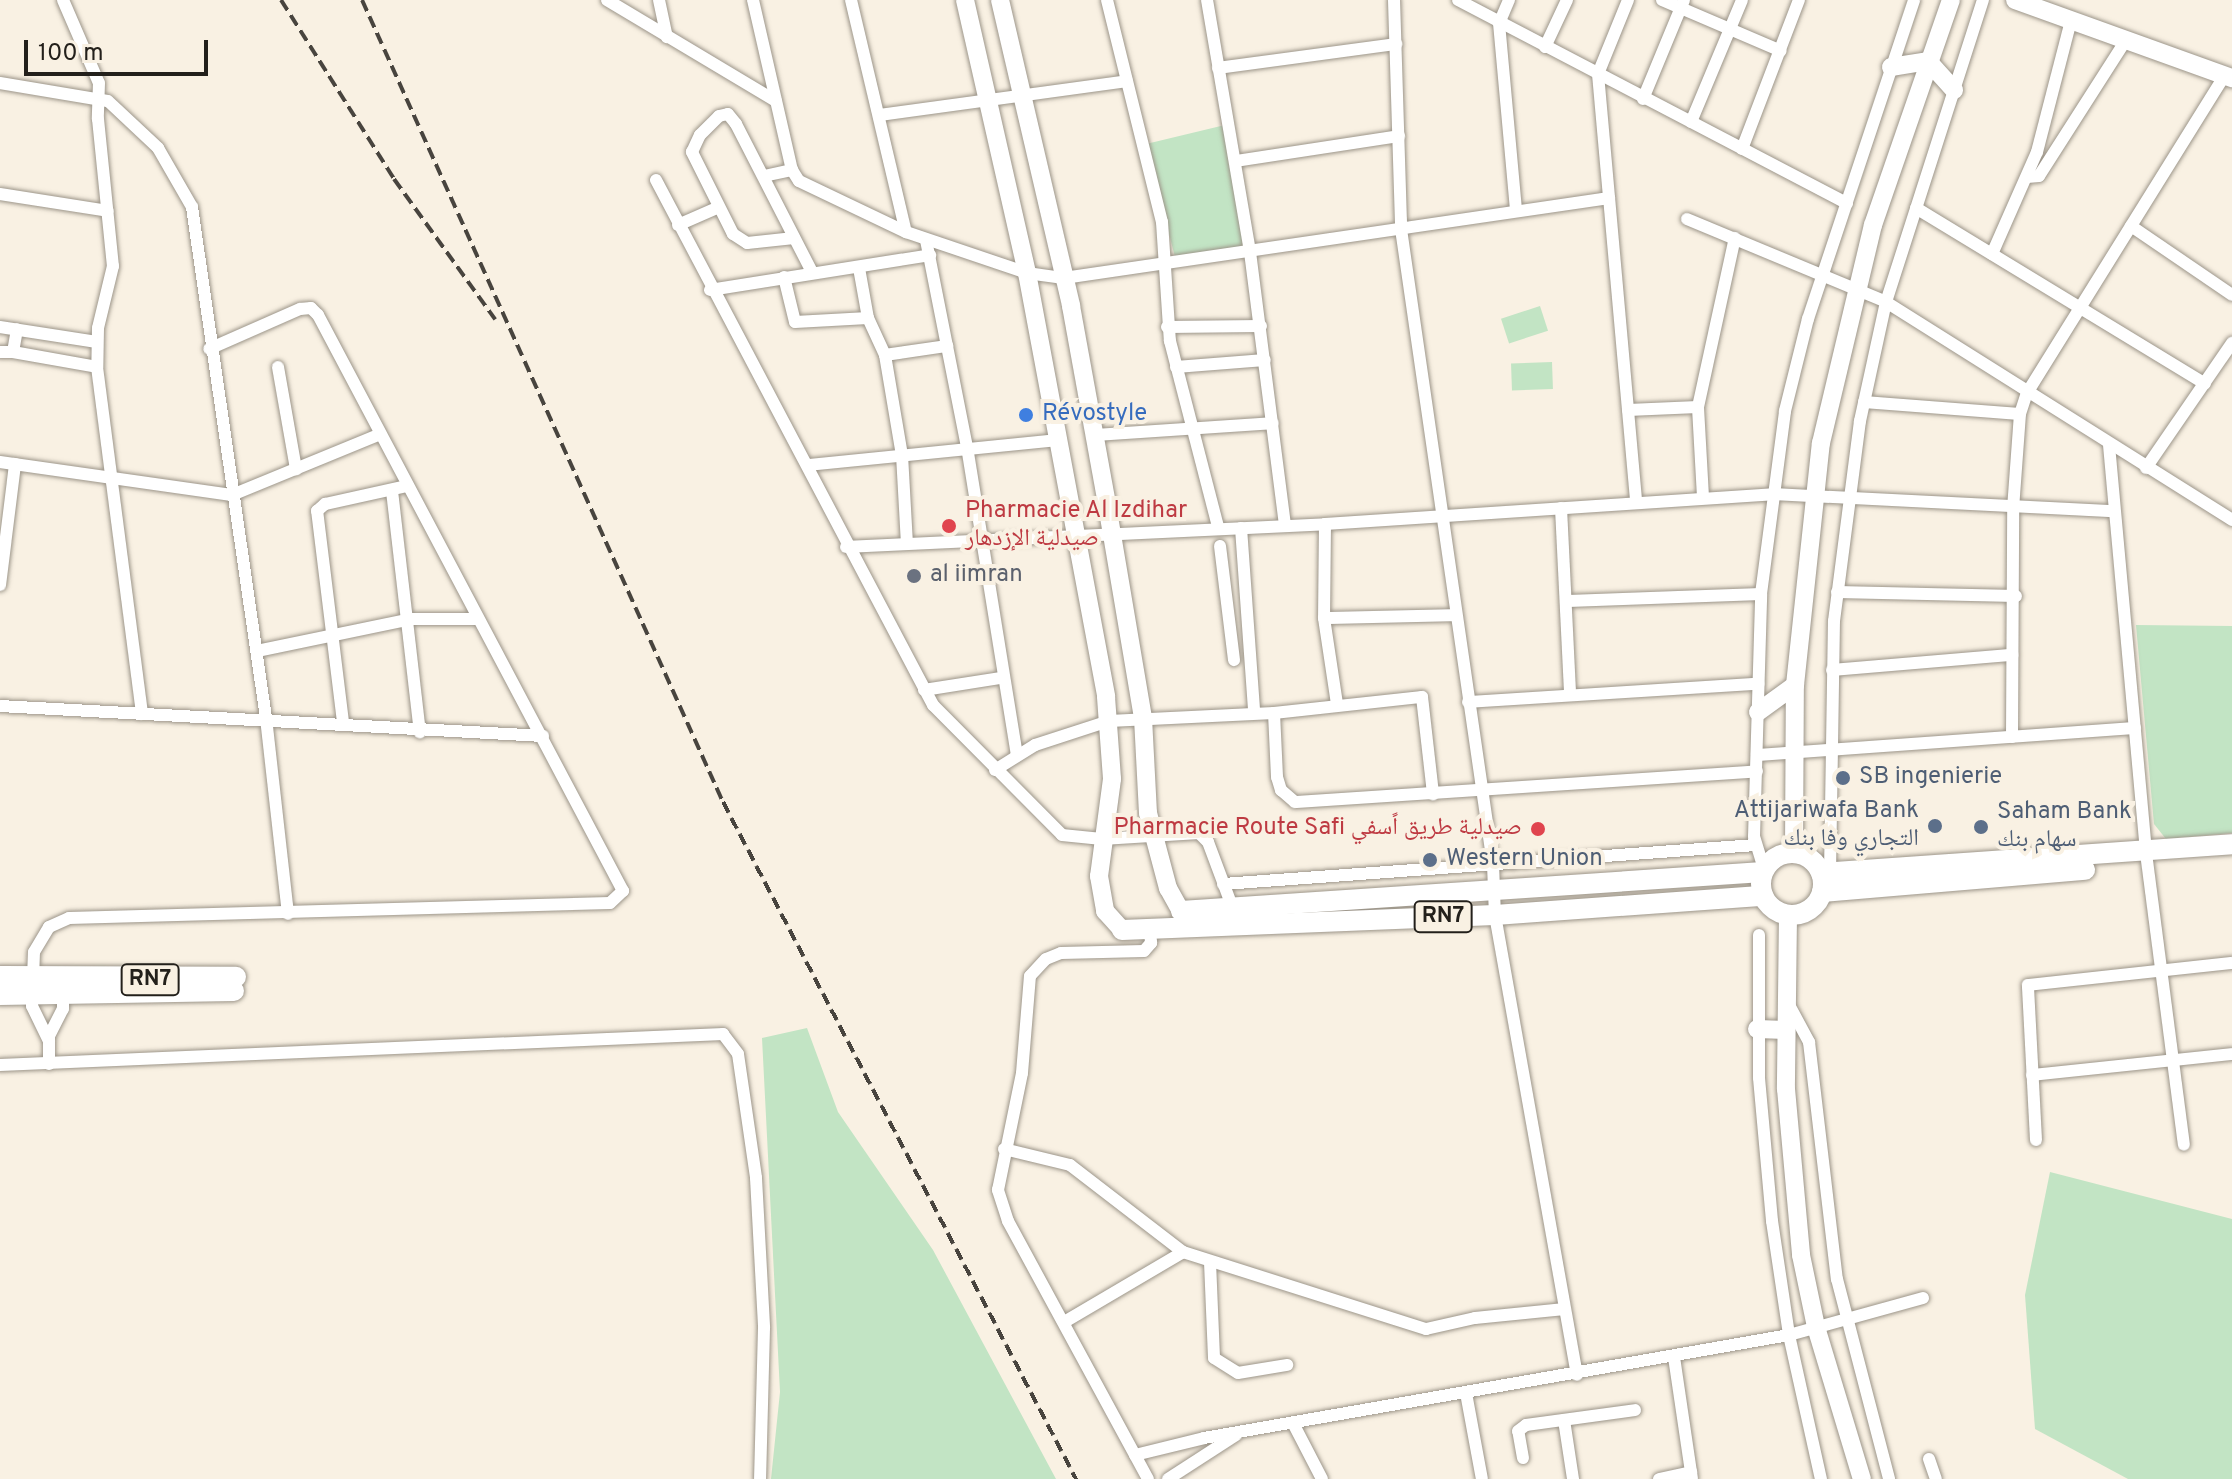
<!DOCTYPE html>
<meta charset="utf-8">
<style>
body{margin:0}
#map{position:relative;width:2232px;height:1479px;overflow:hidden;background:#f9f1e3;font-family:Overpass,"Noto Naskh Arabic",sans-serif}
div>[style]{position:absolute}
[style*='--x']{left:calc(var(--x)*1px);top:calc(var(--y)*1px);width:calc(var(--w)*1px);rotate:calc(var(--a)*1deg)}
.green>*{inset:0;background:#c2e4c4;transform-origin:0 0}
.roads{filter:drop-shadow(0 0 2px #9c9589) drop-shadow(0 0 2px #9c9589)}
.street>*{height:12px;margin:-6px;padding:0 6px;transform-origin:6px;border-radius:6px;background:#fff}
.secondary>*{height:18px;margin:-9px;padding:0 9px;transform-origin:9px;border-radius:9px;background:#fff}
.primary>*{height:20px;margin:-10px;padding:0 10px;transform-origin:10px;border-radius:10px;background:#fff}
.primary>.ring{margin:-10px;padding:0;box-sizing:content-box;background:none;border:20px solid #fff;border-radius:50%}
.rail>*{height:4px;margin-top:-2px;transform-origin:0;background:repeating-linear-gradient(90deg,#48443e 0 12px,transparent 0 18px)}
.dots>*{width:22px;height:22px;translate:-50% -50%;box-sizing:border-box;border:4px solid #f9f1e3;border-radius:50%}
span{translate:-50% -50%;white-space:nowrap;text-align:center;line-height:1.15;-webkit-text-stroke:8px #f9f1e3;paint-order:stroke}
.shield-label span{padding:2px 6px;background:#f9f1e3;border:2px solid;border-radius:6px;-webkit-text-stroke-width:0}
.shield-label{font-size:22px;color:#23201b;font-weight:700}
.shop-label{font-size:24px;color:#366cbe}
.left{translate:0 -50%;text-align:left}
.health-label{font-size:24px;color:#be3a42}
.right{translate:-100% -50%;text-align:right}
.worship-label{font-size:24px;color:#5b616d}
.service-label{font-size:24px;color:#4e5e75}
.scale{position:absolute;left:24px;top:40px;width:184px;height:36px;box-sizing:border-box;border:4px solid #23201b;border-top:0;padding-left:10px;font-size:24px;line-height:28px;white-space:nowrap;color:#23201b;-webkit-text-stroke:6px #f9f1e3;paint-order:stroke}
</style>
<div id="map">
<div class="green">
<div style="clip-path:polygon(1225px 125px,1247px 252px,1175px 257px,1146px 144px)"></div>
<div style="left:1540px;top:306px;width:26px;height:41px;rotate:72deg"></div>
<div style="left:1552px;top:362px;width:27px;height:41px;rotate:88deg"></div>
<div style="clip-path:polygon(2136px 625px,2232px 626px,2232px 833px,2166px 839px,2154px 824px)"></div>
<div style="clip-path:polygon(807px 1028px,838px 1112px,933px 1250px,1056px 1479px,771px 1479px,780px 1392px,762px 1038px)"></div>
<div style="clip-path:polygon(2050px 1172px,2232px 1219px,2232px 1479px,2128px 1479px,2035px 1429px,2025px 1295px)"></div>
</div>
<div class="roads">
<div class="street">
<div style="--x:63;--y:0;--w:90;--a:66.6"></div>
<div style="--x:99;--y:83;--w:36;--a:92"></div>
<div style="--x:98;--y:119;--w:148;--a:84.2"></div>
<div style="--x:113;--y:266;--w:64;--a:103.6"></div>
<div style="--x:98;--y:328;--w:39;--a:91"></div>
<div style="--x:97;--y:367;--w:350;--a:82.6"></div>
<div style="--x:607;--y:0;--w:197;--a:30.9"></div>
<div style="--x:659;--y:0;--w:38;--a:78"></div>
<div style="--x:753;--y:0;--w:174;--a:77.1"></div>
<div style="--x:792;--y:170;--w:13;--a:58"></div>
<div style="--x:799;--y:181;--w:119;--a:25.5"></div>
<div style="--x:906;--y:232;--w:128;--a:18.7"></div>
<div style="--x:1027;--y:273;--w:37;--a:8"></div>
<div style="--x:1064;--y:278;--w:551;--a:-8.35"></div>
<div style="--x:851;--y:0;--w:238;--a:76.7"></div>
<div style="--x:1107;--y:0;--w:229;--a:76.1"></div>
<div style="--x:1162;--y:222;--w:119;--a:86.2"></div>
<div style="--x:1170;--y:341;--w:192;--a:75.5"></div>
<div style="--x:1207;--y:0;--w:256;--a:80.3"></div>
<div style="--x:1250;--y:252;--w:274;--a:82.7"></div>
<div style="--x:1394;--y:0;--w:229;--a:88.2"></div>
<div style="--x:1401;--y:229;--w:642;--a:81.76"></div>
<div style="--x:1493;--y:864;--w:51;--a:87.8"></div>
<div style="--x:1495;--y:915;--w:467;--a:79.9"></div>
<div style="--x:1458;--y:0;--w:439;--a:27.6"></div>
<div style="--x:1509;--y:0;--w:25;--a:113"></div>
<div style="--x:1499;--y:23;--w:188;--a:84.8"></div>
<div style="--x:1628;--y:0;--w:80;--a:112.1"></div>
<div style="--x:1598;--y:74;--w:428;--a:84.9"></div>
<div style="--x:1662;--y:0;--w:129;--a:23.2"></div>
<div style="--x:1545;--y:47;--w:52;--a:-64.9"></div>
<div style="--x:1218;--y:68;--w:180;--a:-7.7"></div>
<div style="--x:0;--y:83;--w:109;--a:9.5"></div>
<div style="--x:108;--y:101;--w:69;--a:43.2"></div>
<div style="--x:158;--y:148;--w:68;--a:60"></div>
<div style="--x:192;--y:207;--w:516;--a:81.76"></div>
<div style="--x:266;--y:718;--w:197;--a:83.6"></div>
<div style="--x:1643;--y:99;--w:107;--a:-67.5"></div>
<div style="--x:880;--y:115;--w:249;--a:-7.8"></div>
<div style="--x:1691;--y:122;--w:132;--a:-67.3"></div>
<div style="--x:1742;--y:149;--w:160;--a:-69.1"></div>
<div style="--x:1236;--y:161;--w:165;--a:-8.7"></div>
<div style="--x:764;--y:176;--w:29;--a:-12"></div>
<div style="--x:2027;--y:177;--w:12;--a:-5"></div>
<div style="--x:2039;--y:176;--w:161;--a:-57.4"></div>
<div style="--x:656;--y:180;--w:594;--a:62.18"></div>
<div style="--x:933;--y:705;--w:183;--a:45.2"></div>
<div style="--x:1062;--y:835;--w:40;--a:5.7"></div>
<div style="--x:1102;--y:839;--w:97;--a:-3.5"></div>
<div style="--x:1199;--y:833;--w:13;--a:45"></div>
<div style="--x:1208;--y:842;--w:72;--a:69.5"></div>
<div style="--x:0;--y:194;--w:109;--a:8.9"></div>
<div style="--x:1916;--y:208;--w:338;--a:31.3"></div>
<div style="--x:1687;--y:219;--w:216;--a:22.6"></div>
<div style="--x:1886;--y:302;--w:409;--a:32.2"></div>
<div style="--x:678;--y:225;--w:43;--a:-23.6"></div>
<div style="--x:2131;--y:226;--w:122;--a:34.3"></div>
<div style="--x:794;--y:238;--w:47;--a:173.9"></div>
<div style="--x:747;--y:243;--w:17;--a:-147"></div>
<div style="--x:733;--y:234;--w:92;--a:-116.6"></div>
<div style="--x:692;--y:152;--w:19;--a:-65"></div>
<div style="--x:700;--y:135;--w:27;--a:-45"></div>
<div style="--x:719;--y:116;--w:9;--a:-13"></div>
<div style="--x:728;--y:114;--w:13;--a:51"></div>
<div style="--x:736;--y:124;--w:166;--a:62.8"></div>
<div style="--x:926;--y:240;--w:217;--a:78.8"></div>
<div style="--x:968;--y:453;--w:306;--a:80.8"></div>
<div style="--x:1992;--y:254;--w:111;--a:-66.2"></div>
<div style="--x:2037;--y:152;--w:135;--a:-75.5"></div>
<div style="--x:859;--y:268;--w:51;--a:79.8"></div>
<div style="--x:868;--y:318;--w:41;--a:65.3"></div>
<div style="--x:885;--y:355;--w:101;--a:80.4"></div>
<div style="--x:902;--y:455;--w:89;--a:86.8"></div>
<div style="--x:784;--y:277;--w:46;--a:76.3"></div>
<div style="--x:795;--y:322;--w:73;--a:-3.1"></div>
<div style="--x:710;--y:290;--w:223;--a:-9"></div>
<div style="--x:0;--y:327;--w:98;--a:8.8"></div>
<div style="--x:1167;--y:327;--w:94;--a:-0.6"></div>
<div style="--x:0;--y:352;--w:13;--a:0"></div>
<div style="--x:13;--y:352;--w:23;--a:-80"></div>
<div style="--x:13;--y:352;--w:85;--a:10.1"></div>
<div style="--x:885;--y:355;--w:63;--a:-8.3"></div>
<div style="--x:278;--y:367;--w:104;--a:80"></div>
<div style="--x:1176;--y:367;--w:89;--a:-4.5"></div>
<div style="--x:1864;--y:402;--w:156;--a:4.4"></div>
<div style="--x:1628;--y:410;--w:70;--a:-2.5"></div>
<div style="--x:1094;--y:435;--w:179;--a:-3.8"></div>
<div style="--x:2109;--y:445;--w:410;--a:84.8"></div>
<div style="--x:2146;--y:853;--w:294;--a:82.6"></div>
<div style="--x:0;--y:462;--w:234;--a:8.1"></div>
<div style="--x:232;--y:495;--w:158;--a:-22.3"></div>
<div style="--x:808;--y:465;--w:253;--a:-5.7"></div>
<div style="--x:2146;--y:468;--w:152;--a:-55.5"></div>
<div style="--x:392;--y:491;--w:243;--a:83.4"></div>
<div style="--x:1703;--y:497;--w:90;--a:-93.2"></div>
<div style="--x:1698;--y:407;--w:173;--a:-77.7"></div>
<div style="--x:1561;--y:508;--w:185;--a:87.2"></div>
<div style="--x:1325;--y:524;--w:94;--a:90.6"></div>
<div style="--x:1324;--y:618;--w:87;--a:81.4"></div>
<div style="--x:1241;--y:528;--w:182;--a:85.9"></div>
<div style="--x:1220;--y:546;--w:115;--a:83"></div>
<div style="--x:846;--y:547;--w:480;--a:-2.7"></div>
<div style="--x:1325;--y:524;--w:449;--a:-3.8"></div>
<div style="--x:1773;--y:494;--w:341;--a:2.9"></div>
<div style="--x:0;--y:585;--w:122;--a:-82.9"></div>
<div style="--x:1837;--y:592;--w:179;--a:1.3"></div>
<div style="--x:1568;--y:601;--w:193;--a:-2.1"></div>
<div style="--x:1324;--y:618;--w:131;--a:-1.3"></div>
<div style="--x:257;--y:651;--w:157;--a:-11.7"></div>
<div style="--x:411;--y:619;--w:67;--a:0"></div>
<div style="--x:1832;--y:670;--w:181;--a:-4.8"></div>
<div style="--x:924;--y:690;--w:78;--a:-8.9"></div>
<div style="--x:1468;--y:702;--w:291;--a:-3.6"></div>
<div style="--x:0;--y:706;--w:544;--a:3.16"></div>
<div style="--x:1274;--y:713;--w:64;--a:87.3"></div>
<div style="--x:1277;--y:777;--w:14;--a:73"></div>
<div style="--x:1281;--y:790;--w:18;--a:41"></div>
<div style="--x:1295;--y:802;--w:463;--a:-3.8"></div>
<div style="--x:343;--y:722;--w:213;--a:-97"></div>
<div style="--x:317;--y:511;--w:11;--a:-41"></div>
<div style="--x:325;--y:504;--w:84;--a:-12.4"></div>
<div style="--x:2012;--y:737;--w:228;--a:-89.7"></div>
<div style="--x:2013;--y:509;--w:95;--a:-85.8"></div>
<div style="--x:2020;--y:414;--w:22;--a:-72"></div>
<div style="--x:2027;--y:393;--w:375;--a:-58.1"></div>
<div style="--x:1757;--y:755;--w:379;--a:-4.1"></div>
<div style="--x:995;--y:770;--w:47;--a:-32"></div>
<div style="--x:1035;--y:745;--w:78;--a:-18"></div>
<div style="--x:1109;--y:721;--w:165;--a:-2.8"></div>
<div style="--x:1274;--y:713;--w:149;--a:-6.2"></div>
<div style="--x:1422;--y:697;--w:98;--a:83.5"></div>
<div style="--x:1764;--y:869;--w:34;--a:-107"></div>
<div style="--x:1754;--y:837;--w:243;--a:-88.3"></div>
<div style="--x:1761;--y:594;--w:185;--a:-82.5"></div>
<div style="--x:1785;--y:411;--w:95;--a:-76"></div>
<div style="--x:1808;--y:319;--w:336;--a:-71.6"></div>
<div style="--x:1830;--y:874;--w:253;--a:-89.1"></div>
<div style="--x:1834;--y:621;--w:202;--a:-82.6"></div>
<div style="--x:1860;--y:421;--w:122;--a:-77.7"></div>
<div style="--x:1886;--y:302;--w:317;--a:-72.2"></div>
<div style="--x:1223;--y:884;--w:533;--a:-4.19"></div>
<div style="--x:1759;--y:935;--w:143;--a:90"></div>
<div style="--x:1759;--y:1078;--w:144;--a:84.8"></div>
<div style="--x:1772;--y:1221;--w:115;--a:81.5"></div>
<div style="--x:1789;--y:1335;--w:148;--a:77.5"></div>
<div style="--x:1787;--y:1001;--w:47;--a:61.8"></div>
<div style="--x:1809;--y:1042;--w:239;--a:83.3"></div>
<div style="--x:1837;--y:1279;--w:207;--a:75.4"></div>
<div style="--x:49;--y:1041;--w:39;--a:-116"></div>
<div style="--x:32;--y:1006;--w:54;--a:-87.9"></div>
<div style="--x:34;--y:952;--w:29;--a:-59"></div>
<div style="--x:49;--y:927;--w:22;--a:-24"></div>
<div style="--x:69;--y:918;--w:541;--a:-1.59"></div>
<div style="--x:610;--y:903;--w:18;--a:-43"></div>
<div style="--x:623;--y:891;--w:652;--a:-117.9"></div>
<div style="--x:318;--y:315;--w:10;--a:-135"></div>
<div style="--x:311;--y:308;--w:11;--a:175"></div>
<div style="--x:300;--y:309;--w:99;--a:156.3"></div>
<div style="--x:49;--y:1064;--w:28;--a:-90"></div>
<div style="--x:49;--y:1036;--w:30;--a:-63"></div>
<div style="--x:63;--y:1009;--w:18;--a:-90"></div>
<div style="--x:0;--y:1065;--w:724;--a:-2.46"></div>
<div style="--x:723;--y:1034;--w:25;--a:53"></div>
<div style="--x:738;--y:1054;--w:125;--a:81.7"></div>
<div style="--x:756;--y:1178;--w:150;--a:86.9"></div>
<div style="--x:764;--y:1328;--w:151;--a:91.5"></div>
<div style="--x:2032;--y:1075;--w:201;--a:-6"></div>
<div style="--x:2036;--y:1140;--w:155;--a:-93"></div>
<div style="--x:2028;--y:985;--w:205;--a:-6.2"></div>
<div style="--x:1004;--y:1149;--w:68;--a:13.6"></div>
<div style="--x:1070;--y:1165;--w:143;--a:37.6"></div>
<div style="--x:1210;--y:1262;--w:96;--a:87.6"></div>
<div style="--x:1214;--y:1358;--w:28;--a:32"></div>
<div style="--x:1238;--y:1373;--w:50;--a:-9.3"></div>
<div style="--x:1066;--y:1321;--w:136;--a:-30.5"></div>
<div style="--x:1183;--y:1252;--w:255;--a:17.6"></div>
<div style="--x:1426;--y:1329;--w:50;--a:-12.7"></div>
<div style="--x:1475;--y:1318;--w:90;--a:-5.7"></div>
<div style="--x:1674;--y:1357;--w:123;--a:81.6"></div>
<div style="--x:1466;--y:1393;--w:87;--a:79.5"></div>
<div style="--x:1564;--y:1420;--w:60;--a:81.3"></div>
<div style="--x:1293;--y:1423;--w:63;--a:62.6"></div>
<div style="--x:1135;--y:1455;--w:71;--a:-13.8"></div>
<div style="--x:1204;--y:1438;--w:594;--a:-9.99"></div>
<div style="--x:1789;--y:1335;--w:139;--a:-15.4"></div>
<div style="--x:1523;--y:1458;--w:27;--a:-100"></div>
<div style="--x:1518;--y:1431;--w:10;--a:-37"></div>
<div style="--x:1526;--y:1425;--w:110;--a:-7.8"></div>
<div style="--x:1929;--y:1459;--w:21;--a:71"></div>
<div style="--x:1148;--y:1479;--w:294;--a:-118.5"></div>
<div style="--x:1008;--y:1221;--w:33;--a:-108"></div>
<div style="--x:998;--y:1190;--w:119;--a:-78.4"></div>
<div style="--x:1022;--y:1073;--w:97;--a:-85.3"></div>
<div style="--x:1030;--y:976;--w:23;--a:-47"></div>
<div style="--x:1046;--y:959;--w:16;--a:-22"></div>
<div style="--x:1061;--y:953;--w:83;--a:-1.4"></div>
<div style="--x:1144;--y:951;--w:11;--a:-49"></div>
<div style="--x:1151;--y:943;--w:13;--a:-94"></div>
<div style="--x:1168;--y:1479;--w:81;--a:-32.9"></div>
<div style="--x:1659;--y:1479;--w:33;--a:-12"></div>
</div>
<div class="secondary">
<div style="--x:965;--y:0;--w:280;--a:77.2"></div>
<div style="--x:1027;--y:273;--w:431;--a:79.4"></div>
<div style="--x:1106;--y:697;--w:82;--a:85.8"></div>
<div style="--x:1112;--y:779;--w:98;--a:97.6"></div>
<div style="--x:1099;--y:876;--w:36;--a:80"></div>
<div style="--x:1105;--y:911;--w:25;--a:48"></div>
<div style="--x:1000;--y:0;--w:314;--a:76.9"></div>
<div style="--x:1071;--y:306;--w:202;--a:79.7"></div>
<div style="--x:1107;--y:505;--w:216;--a:80.4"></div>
<div style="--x:1143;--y:718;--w:95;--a:87"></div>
<div style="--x:1148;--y:813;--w:78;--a:75.1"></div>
<div style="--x:1168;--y:888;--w:26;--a:61"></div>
<div style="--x:2015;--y:0;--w:231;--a:19.8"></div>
<div style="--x:1891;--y:67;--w:37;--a:-9"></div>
<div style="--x:1928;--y:61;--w:39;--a:48"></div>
<div style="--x:1758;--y:712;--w:46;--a:-36.1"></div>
<div style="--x:1794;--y:853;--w:168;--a:-89.7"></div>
<div style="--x:1795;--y:685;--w:243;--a:-83.9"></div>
<div style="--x:1821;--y:443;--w:224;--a:-76.6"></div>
<div style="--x:1873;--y:225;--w:238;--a:-70.9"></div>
<div style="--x:1788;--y:915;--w:174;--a:90.7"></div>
<div style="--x:1786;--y:1089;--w:167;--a:84.8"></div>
<div style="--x:1801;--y:1255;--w:74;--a:78.2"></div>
<div style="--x:1816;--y:1327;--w:159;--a:73.2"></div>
<div style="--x:1757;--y:1029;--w:29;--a:2"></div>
</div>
<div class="primary">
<div class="ring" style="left:1761px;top:853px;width:42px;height:42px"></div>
<div style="--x:1821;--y:873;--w:412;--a:-4"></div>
<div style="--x:1822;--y:892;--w:264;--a:-4.8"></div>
<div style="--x:1181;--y:911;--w:583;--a:-3.83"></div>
<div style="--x:1122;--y:930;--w:373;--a:-2.3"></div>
<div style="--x:1495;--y:915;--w:269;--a:-4.1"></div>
<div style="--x:0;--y:976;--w:236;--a:0.2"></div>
<div style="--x:0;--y:995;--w:234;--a:-1"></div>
</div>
</div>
<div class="rail">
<div style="--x:281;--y:0;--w:212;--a:57.7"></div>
<div style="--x:394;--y:179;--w:173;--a:54.2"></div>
<div style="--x:362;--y:0;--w:880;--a:65.77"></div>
<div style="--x:723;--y:802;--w:764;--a:62.46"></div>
</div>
<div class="dots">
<div style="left:1026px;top:415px;background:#3f7fe0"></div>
<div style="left:949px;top:526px;background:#e0444e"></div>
<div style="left:914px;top:576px;background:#6b7280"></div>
<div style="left:1843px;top:778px;background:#5c6f8a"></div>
<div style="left:1935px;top:826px;background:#5c6f8a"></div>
<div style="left:1981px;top:827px;background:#5c6f8a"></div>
<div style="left:1538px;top:829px;background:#e0444e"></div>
<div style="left:1430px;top:860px;background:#5c6f8a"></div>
</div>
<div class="shield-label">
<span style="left:1443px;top:917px">RN7</span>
<span style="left:150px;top:980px">RN7</span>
</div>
<div class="shop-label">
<span class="left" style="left:1042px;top:415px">Révostyle</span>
</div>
<div class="health-label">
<span class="left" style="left:965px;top:526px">Pharmacie Al Izdihar<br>صيدلية الإزدهار</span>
<span class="right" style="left:1522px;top:829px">Pharmacie Route Safi صيدلية طريق اًسفي</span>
</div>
<div class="worship-label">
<span class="left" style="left:930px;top:576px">al iimran</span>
</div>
<div class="service-label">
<span class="left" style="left:1859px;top:778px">SB ingenierie</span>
<span class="right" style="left:1919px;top:826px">Attijariwafa Bank<br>التجاري وفا بنك</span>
<span class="left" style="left:1997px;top:827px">Saham Bank<br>سهام بنك</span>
<span class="left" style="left:1446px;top:860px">Western Union</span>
</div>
<div class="scale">100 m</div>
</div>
